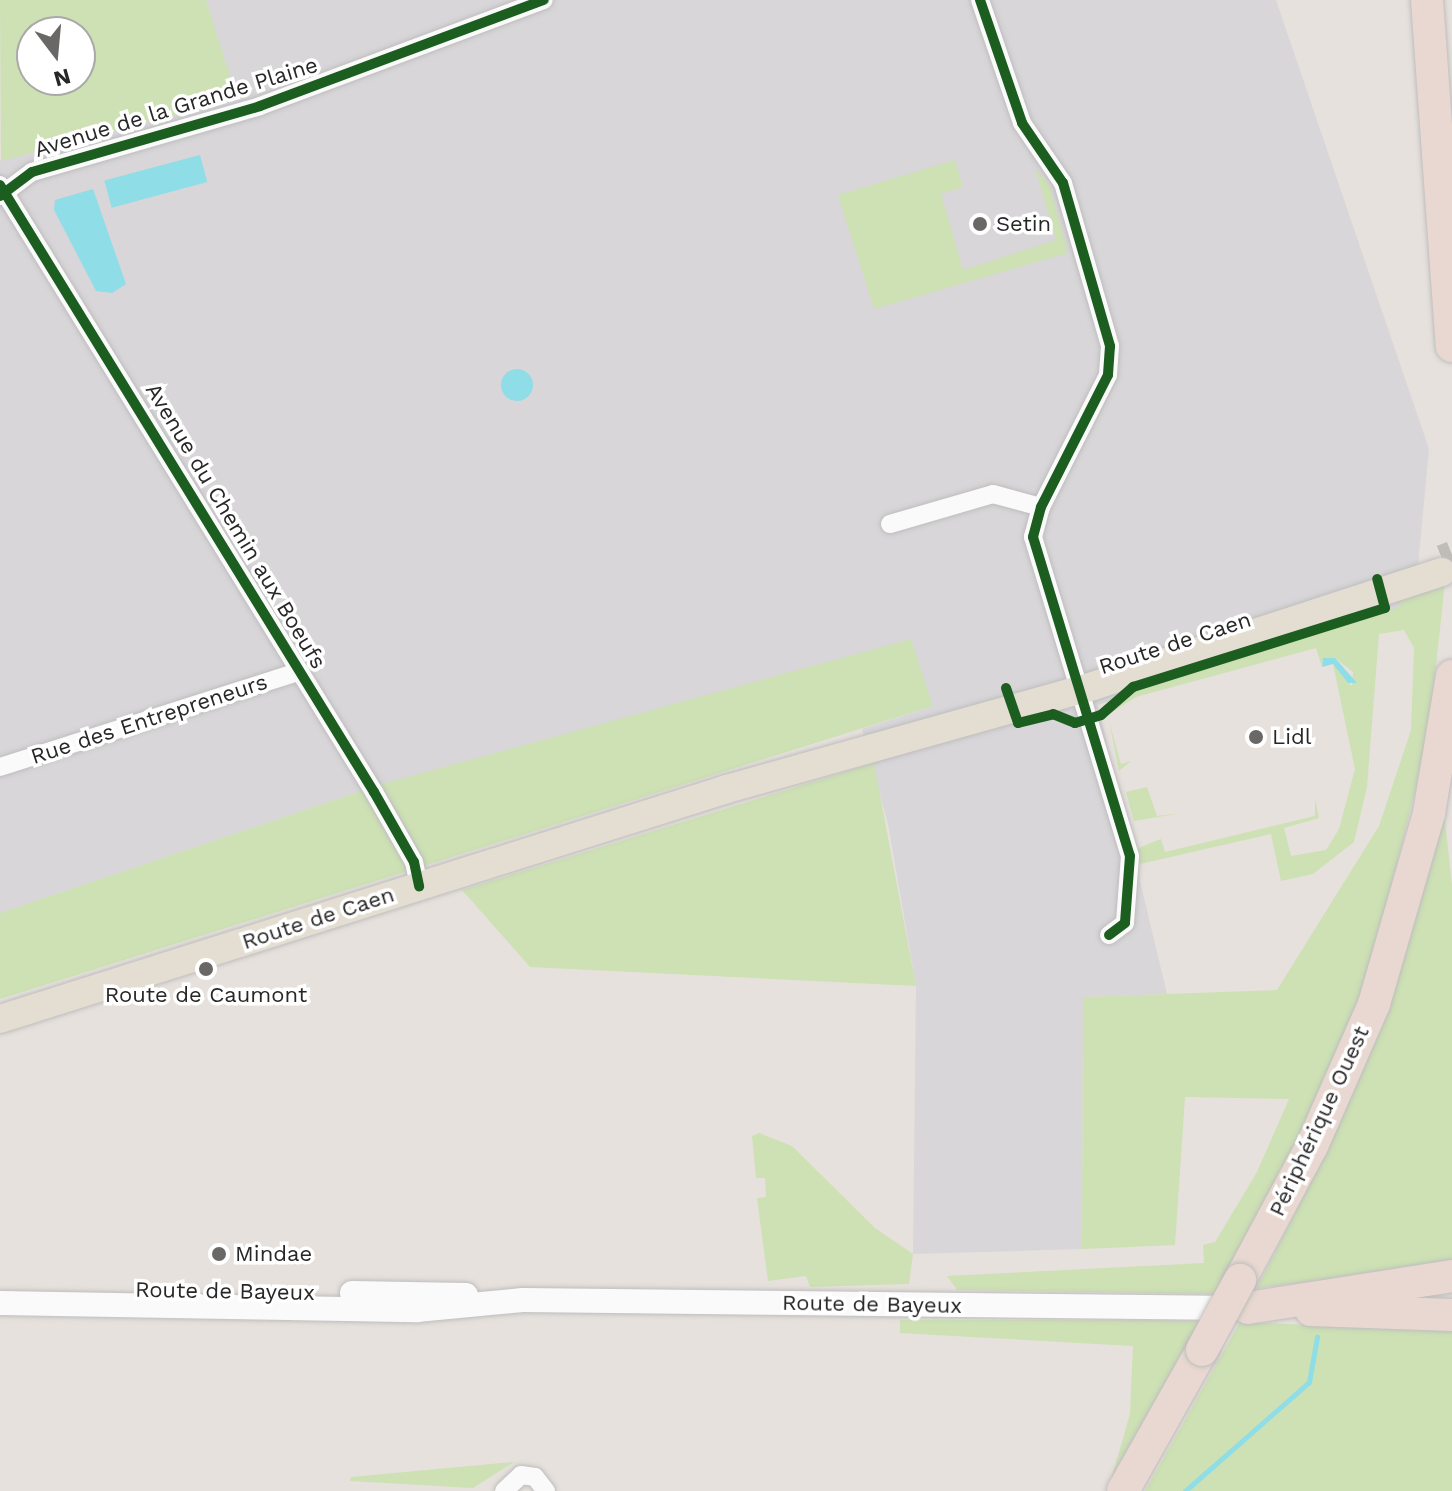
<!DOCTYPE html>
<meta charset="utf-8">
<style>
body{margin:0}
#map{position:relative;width:1452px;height:1491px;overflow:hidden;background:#e6e1dc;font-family:"Work Sans",sans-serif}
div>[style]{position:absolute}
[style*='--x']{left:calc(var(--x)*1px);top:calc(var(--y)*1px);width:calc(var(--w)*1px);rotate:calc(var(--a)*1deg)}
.industrial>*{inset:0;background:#d8d6d8}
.green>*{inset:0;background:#cde1b4}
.water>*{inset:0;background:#8fdde7;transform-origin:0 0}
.round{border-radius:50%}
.stream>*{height:5px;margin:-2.5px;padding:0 2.5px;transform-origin:2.5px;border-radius:2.5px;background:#8fdde7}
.primary-tunnel>*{height:28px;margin-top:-14px;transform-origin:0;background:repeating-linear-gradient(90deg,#c0bcb8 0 28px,transparent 0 42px)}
.roads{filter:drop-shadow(0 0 2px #bfbdbe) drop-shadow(0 0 2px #bfbdbe)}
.street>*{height:18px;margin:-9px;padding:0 9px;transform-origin:9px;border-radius:9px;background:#fbfafa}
.secondary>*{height:24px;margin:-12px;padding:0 12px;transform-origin:12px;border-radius:12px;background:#fbfafa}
.primary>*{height:28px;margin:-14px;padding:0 14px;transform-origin:14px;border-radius:14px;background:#e4ded2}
.highway>*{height:32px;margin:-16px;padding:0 16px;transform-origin:16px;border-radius:16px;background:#e8d8d1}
.bridges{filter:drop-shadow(0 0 2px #bfbdbb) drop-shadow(0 0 2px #bfbdbb)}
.highway-bridge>*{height:32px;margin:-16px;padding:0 16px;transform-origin:16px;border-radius:16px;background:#e8d8d1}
.cycleway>*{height:10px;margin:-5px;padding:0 5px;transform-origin:5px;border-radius:5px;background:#1b5e20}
.dots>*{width:22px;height:22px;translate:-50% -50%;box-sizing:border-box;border:4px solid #fff;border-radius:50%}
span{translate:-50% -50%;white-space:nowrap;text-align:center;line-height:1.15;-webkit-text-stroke:7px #fff;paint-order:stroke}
.street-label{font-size:22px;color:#272727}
.poi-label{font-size:22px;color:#272727}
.left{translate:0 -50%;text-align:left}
.north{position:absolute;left:16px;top:16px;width:80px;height:80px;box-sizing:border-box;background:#fff;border:2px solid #a9a9a9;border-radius:50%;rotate:164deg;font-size:22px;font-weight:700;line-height:32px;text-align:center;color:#272727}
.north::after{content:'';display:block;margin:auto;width:28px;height:36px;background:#6a6866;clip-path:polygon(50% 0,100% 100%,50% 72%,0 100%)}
</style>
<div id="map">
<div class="industrial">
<div style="clip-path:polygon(206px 0,1276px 0,1429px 449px,1414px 608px,1098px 705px,1167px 994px,1083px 997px,1082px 1249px,913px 1254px,916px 986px,888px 824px,862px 729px,933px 706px,382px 784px,0 913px,0 160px,236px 98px)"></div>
</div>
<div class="green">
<div style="clip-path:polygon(evenodd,0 0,206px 0,237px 98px,1px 161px,0 0,32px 32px,80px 32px,80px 80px,32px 80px,32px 32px)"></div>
<div style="clip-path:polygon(955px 160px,963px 187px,941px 194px,963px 270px,1056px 240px,1035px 168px,1049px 184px,1068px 253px,874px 309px,838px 195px)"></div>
<div style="clip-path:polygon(1445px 582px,1428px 740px,1369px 975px,1332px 1080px,1218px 1294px,957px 1290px,947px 1276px,1204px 1263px,1203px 1245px,1215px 1242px,1257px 1172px,1289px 1099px,1185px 1097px,1175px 1245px,1082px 1249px,1083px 997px,1277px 990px,1379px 826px,1411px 730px,1414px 648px,1404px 630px,1379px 634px,1367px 787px,1354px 842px,1313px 874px,1281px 881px,1271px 834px,1140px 864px,1136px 849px,1161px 839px,1165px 852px,1315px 816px,1315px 799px,1319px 818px,1284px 828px,1291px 856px,1326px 850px,1339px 829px,1355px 769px,1333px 664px,1352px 686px,1353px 672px,1335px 658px,1323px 658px,1322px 667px,1316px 648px,1136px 697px,1106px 716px,1111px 704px,1134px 690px,1400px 607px,1398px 595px)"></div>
<div style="clip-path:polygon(911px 639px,933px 706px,0 999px,0 913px,382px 784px)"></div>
<div style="clip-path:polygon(1109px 721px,1121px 764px,1131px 761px,1119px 771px)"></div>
<div style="clip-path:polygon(874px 763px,916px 986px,530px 967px,462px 890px)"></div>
<div style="clip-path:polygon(1147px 787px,1157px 816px,1182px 813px,1134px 821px,1126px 792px)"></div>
<div style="clip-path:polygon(1439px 818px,1445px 820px,1452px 886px,1452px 1265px,1257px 1288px,1323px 1157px)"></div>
<div style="clip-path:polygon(759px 1133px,792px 1146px,875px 1228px,913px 1254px,909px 1284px,810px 1287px,806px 1276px,768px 1281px,757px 1198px,766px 1197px,765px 1178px,756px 1178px,752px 1136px)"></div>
<div style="clip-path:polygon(900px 1320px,1148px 1320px,1203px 1321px,1108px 1490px,1130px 1414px,1133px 1346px,900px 1333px)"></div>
<div style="clip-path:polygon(1240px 1322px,1452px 1331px,1452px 1491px,1145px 1491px)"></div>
<div style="clip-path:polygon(514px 1462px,473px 1488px,350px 1481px,351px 1477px)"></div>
</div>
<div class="water">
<div style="left:200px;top:155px;width:28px;height:99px;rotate:75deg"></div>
<div style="clip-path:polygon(93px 189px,126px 284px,112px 293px,96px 291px,54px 210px,55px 200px)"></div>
<div class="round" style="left:501px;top:369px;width:32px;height:32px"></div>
<div style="clip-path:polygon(1323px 658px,1335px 658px,1357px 683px,1348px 683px,1333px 664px,1322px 667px)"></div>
</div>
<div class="stream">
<div style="--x:1185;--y:1491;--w:165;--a:-41.3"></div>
<div style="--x:1309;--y:1382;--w:46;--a:-79.9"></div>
</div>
<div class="primary-tunnel">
<div style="--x:1442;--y:559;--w:11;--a:-22"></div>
</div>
<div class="roads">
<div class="street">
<div style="--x:980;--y:0;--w:130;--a:71.1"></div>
<div style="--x:1022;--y:123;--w:73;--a:55.7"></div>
<div style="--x:1063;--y:183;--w:170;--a:73.9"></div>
<div style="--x:1110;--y:346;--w:29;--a:94"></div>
<div style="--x:1108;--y:375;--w:148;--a:116.9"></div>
<div style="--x:1041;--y:507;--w:31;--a:105"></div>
<div style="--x:1033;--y:537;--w:333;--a:73.1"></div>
<div style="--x:1130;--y:856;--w:67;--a:94.3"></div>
<div style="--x:1125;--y:923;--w:20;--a:143"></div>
<div style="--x:0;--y:185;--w:713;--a:58.36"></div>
<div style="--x:374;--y:792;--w:81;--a:60.3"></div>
<div style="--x:414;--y:862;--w:25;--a:78"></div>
<div style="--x:0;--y:196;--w:40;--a:-37"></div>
<div style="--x:32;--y:172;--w:237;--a:-16.1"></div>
<div style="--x:260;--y:106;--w:303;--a:-20.5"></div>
<div style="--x:890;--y:524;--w:107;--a:-16.2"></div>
<div style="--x:993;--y:494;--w:50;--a:15.2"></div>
<div style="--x:0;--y:767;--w:313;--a:-17.7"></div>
<div style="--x:504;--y:1491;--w:23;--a:-43"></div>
<div style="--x:521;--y:1475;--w:14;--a:8"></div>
<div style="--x:535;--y:1477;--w:18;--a:52"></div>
</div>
<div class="secondary">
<div style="--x:352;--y:1293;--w:114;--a:1"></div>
<div style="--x:0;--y:1303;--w:417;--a:1"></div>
<div style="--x:417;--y:1310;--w:106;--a:-5.4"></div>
<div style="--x:523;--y:1300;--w:714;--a:0.64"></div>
</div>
<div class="primary">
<div style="--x:0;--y:1019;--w:763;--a:-17.56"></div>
<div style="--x:727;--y:789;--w:380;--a:-15.7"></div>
<div style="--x:1093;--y:686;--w:367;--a:-18.1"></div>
</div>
<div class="highway">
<div style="--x:1427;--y:0;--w:347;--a:85.9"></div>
<div style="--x:1240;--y:1280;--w:152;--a:-61.8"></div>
<div style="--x:1312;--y:1146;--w:155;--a:-66.4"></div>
<div style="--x:1374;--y:1004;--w:199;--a:-73.9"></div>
<div style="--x:1429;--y:813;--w:139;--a:-80.5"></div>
<div style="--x:1248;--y:1308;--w:206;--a:-8.9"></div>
<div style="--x:1311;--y:1310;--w:141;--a:2"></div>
<div style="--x:1123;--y:1491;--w:162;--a:-60.7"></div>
</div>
</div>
<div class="bridges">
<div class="highway-bridge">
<div style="--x:1202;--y:1350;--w:80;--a:-61.5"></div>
</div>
</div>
<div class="cycleway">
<div style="--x:980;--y:0;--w:130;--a:71.1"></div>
<div style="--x:1022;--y:123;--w:73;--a:55.7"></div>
<div style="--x:1063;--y:183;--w:170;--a:73.9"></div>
<div style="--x:1110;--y:346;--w:29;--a:94"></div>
<div style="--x:1108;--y:375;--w:148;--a:116.9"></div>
<div style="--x:1041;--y:507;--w:31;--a:105"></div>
<div style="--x:1033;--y:537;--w:333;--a:73.1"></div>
<div style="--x:1130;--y:856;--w:67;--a:94.3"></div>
<div style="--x:1125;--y:923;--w:20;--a:143"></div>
<div style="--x:0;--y:185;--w:713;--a:58.36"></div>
<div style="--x:374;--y:792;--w:81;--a:60.3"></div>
<div style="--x:414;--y:862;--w:25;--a:78"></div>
<div style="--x:0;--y:196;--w:40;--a:-37"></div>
<div style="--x:32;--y:172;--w:237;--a:-16.1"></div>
<div style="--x:260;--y:106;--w:303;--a:-20.5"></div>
<div style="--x:1006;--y:688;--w:37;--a:71"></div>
<div style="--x:1018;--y:723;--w:36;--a:-14"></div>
<div style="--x:1053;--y:714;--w:24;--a:22"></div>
<div style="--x:1075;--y:723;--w:27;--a:-17"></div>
<div style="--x:1101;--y:715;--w:43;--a:-41.2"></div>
<div style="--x:1133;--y:687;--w:264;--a:-17.4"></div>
<div style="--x:1385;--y:608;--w:30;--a:-105"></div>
</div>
<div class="dots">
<div style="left:980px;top:224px;background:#6a6866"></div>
<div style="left:1256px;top:737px;background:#6a6866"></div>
<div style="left:206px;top:969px;background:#6a6866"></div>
<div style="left:219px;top:1254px;background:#6a6866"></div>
</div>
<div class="street-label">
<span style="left:176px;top:107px;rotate:-17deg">Avenue de la Grande Plaine</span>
<span style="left:236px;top:526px;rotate:59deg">Avenue du Chemin aux Boeufs</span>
<span style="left:1175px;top:643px;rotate:-18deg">Route de Caen</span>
<span style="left:149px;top:719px;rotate:-18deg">Rue des Entrepreneurs</span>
<span style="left:318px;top:918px;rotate:-18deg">Route de Caen</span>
<span style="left:1319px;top:1121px;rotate:-65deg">Périphérique Ouest</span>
<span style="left:225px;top:1291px;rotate:1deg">Route de Bayeux</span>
<span style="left:872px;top:1304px;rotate:1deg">Route de Bayeux</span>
</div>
<div class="poi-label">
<span class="left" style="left:996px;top:224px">Setin</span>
<span class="left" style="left:1272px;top:737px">Lidl</span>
<span style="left:206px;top:995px">Route de Caumont</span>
<span class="left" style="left:235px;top:1254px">Mindae</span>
</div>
<div class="north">N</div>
</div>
